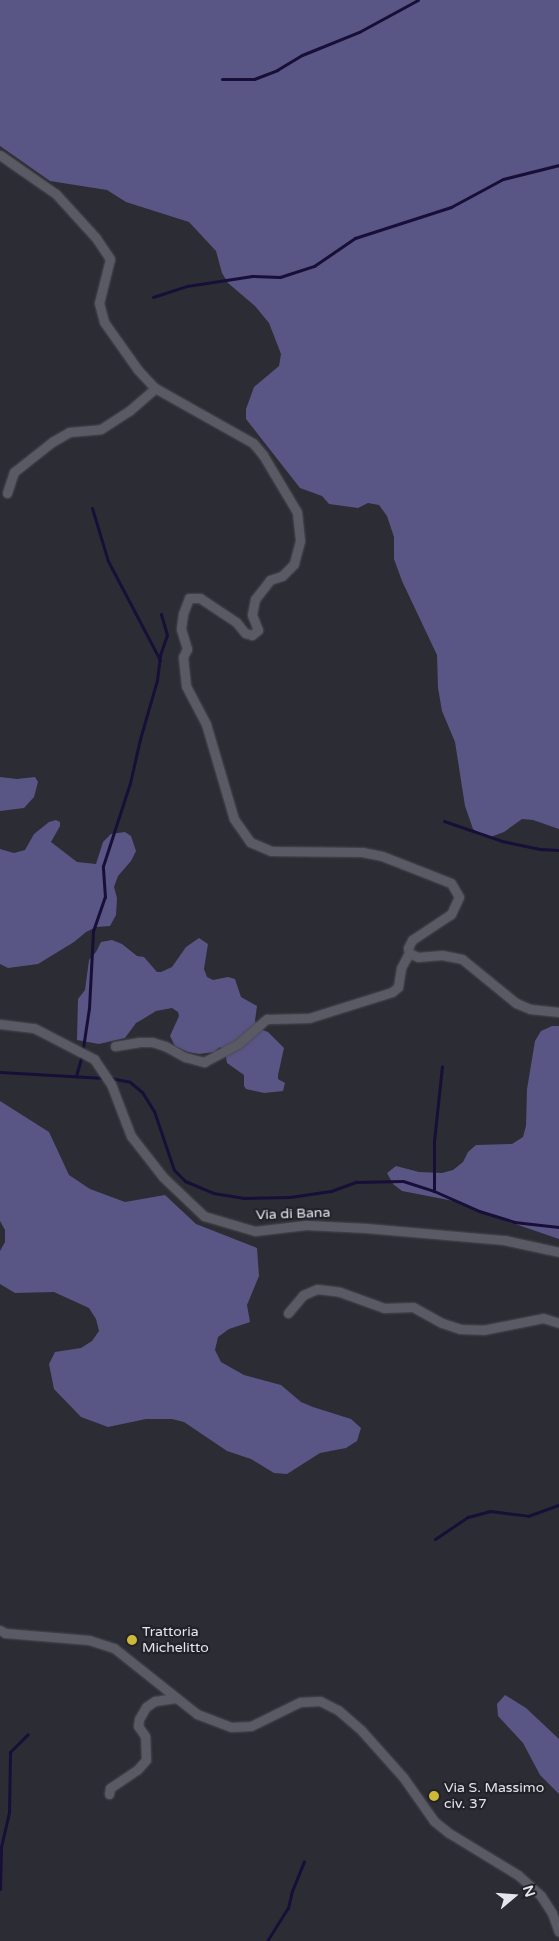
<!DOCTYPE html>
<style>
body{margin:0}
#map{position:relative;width:559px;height:1941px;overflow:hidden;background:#2c2c34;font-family:"Varela Round",sans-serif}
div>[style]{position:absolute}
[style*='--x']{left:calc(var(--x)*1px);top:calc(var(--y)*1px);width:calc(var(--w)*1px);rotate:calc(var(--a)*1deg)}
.forest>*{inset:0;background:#595584}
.stream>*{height:3px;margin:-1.5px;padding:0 1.5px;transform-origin:1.5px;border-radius:1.5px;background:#170f37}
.roads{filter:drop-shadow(0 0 1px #4a4a52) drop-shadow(0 0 1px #4a4a52)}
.minor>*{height:9px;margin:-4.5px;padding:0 4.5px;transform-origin:4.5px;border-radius:4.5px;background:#5a5a64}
.dots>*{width:14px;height:14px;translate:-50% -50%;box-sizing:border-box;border:2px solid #22222a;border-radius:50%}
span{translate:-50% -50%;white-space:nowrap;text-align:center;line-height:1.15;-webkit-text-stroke:4.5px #22222a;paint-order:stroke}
.street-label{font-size:14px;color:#e5e5eb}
.poi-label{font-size:14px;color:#e5e5eb}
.left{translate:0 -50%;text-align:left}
.north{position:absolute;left:489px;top:1871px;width:50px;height:50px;-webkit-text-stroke:4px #22222a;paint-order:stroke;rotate:72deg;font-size:14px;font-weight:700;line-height:20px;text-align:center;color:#e5e5eb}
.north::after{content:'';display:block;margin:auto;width:18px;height:22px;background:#e5e5eb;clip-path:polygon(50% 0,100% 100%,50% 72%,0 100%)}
</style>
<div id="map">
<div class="forest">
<div style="clip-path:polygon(0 0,559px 0,559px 829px,533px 820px,522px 819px,504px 832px,493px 836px,482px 836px,473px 829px,465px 806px,455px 742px,442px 711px,438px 688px,437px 655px,402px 581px,394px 559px,394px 537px,387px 516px,379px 505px,368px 503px,358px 508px,329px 504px,322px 496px,300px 488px,246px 419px,246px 409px,254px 387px,279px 366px,281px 354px,269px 323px,255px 306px,228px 283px,222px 273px,216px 251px,189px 222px,126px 202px,107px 190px,50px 181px,0 146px)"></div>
<div style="clip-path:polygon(0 777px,17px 779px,35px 777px,38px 782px,34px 797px,24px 808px,0 811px)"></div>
<div style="clip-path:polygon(56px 820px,60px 822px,60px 826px,51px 842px,77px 862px,96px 864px,103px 842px,111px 834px,125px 832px,131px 836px,136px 851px,131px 861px,118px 876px,114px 887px,117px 898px,116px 915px,110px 926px,96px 927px,86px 932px,74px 942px,38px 964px,8px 968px,0 964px,0 849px,14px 853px,25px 850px,34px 834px,49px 822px)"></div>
<div style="clip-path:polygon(199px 938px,208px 944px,204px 969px,207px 977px,213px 980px,228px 977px,235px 979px,241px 997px,257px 1006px,255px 1021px,258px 1028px,268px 1032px,284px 1048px,278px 1075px,278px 1079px,285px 1083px,283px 1091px,264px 1093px,246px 1089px,244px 1086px,244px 1075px,227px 1063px,225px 1052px,220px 1047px,214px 1052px,199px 1054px,188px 1052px,175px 1046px,170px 1036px,179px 1016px,178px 1012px,172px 1008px,156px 1011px,143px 1019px,136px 1023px,125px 1038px,99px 1044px,77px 1040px,78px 999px,85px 990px,89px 960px,96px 952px,101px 942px,112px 940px,122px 944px,137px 956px,144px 957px,157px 972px,161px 972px,172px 967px,186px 947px)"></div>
<div style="clip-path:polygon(552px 1026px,559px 1026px,559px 1239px,480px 1212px,459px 1202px,402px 1191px,393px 1184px,387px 1173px,396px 1166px,419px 1172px,442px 1173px,453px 1170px,463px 1162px,468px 1152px,476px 1145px,512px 1144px,523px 1137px,526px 1126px,527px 1089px,535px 1041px,541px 1031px)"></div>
<div style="clip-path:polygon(0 1101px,49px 1132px,69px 1175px,90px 1189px,125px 1202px,165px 1195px,196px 1224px,257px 1248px,259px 1276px,247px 1305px,250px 1322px,229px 1329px,218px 1337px,215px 1350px,221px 1362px,244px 1375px,281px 1385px,301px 1402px,313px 1407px,351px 1419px,361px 1428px,357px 1441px,346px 1448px,320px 1453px,287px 1474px,274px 1473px,251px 1459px,227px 1451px,184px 1422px,172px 1419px,146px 1419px,108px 1427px,81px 1417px,54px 1389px,49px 1364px,55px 1352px,81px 1348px,92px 1341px,99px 1331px,96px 1319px,89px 1308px,54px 1292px,15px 1293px,0 1284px,0 1251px,5px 1242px,5px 1230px,0 1221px)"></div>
<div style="clip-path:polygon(505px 1695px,526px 1708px,559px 1739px,559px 1794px,540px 1775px,523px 1743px,498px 1716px,497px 1704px)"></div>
</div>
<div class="stream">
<div style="--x:222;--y:79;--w:32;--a:0"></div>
<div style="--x:254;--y:79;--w:25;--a:-21"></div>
<div style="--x:277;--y:70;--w:29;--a:-31"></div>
<div style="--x:302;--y:55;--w:61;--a:-22"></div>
<div style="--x:359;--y:32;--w:67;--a:-28.5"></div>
<div style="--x:153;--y:297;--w:36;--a:-18"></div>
<div style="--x:187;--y:286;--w:66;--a:-8.7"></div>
<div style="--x:252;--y:276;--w:28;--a:2"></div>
<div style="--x:280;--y:277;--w:36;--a:-18"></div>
<div style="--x:314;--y:266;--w:50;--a:-34.3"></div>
<div style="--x:355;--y:238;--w:101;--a:-17.9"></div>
<div style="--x:451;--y:207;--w:59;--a:-28.3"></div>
<div style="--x:503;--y:179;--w:58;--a:-14"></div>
<div style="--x:92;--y:508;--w:55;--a:73.2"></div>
<div style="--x:108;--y:561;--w:112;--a:62.3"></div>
<div style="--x:444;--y:821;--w:61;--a:19"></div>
<div style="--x:502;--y:841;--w:40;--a:12"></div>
<div style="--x:541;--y:849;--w:18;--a:3"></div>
<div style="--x:83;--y:1048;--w:40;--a:-81.5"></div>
<div style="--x:89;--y:1008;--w:77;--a:-87"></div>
<div style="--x:93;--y:931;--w:36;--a:-71"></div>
<div style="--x:105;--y:897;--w:31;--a:-94"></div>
<div style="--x:103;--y:866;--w:87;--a:-72"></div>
<div style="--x:130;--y:783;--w:45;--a:-77.2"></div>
<div style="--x:140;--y:739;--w:61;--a:-73.9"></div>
<div style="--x:157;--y:680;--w:25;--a:-83"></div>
<div style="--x:160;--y:655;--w:21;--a:-71"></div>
<div style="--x:167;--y:635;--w:22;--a:-106"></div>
<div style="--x:0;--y:1072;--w:104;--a:3.3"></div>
<div style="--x:76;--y:1076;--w:19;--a:-74"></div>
<div style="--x:110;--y:1078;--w:20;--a:11"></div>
<div style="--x:130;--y:1082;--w:16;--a:40"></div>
<div style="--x:142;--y:1092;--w:22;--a:58"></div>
<div style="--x:154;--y:1111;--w:62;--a:71.3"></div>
<div style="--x:174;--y:1170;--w:16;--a:45"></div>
<div style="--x:185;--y:1181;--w:30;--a:23"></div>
<div style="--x:213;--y:1193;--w:30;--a:9"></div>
<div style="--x:243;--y:1198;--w:47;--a:-1.2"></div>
<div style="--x:290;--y:1197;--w:41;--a:-8.3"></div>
<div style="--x:331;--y:1191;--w:27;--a:-20"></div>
<div style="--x:356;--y:1182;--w:47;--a:-1.2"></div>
<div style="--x:403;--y:1181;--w:33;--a:18"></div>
<div style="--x:434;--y:1191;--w:49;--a:24"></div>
<div style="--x:479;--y:1211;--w:37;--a:17"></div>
<div style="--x:514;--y:1222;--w:45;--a:6.3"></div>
<div style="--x:434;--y:1191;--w:50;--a:-90"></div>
<div style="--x:434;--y:1141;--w:75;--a:-83.9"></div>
<div style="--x:435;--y:1539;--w:40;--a:-34"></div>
<div style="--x:468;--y:1517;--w:23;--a:-15"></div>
<div style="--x:490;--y:1511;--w:38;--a:7"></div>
<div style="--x:528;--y:1516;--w:33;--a:-20"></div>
<div style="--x:0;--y:1889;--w:42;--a:-88.6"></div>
<div style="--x:1;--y:1847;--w:36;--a:-77"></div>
<div style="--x:9;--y:1812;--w:60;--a:-89"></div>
<div style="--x:10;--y:1752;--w:25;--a:-45"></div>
<div style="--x:267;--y:1941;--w:39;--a:-58"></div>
<div style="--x:288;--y:1908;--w:17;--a:-77"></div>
<div style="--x:292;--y:1891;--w:32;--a:-68"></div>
</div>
<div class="roads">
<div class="minor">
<div style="--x:0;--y:155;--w:68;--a:34.9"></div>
<div style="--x:56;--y:194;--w:59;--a:47.7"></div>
<div style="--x:96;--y:238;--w:25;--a:56"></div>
<div style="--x:110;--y:259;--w:45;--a:104"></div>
<div style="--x:99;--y:303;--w:20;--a:75"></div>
<div style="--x:104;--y:322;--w:59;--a:54.7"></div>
<div style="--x:138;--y:370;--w:25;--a:47"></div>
<div style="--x:155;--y:388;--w:112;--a:29.3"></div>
<div style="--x:253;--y:443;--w:16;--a:50"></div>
<div style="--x:263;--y:455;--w:66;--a:59.2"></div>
<div style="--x:297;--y:512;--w:29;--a:84"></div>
<div style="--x:300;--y:541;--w:24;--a:105"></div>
<div style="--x:294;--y:564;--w:17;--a:135"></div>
<div style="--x:282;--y:576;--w:13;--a:162"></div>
<div style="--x:270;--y:580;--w:24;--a:128"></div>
<div style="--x:255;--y:599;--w:16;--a:101"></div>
<div style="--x:252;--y:615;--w:16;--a:68"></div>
<div style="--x:258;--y:630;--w:8;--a:140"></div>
<div style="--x:252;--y:635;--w:7;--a:-164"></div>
<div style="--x:245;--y:633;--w:14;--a:-129"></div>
<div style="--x:236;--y:622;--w:43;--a:-146.3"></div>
<div style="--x:200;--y:598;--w:11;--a:180"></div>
<div style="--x:189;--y:598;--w:17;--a:111"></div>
<div style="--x:183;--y:614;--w:15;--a:98"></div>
<div style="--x:181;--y:629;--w:21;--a:73"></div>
<div style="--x:187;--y:649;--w:9;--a:117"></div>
<div style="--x:183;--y:657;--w:29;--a:84"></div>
<div style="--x:186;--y:686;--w:43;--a:62.2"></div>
<div style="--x:206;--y:724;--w:99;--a:73.6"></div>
<div style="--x:234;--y:819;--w:28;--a:55"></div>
<div style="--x:250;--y:842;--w:23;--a:23"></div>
<div style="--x:271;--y:851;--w:91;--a:0.6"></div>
<div style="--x:362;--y:852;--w:20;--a:11"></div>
<div style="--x:382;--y:856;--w:74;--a:21.4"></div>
<div style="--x:451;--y:883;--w:16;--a:60"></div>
<div style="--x:459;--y:897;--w:19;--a:115"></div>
<div style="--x:451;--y:914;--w:47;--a:146.3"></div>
<div style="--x:412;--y:940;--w:9;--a:117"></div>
<div style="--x:408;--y:948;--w:5;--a:79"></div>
<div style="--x:409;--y:953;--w:10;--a:24"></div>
<div style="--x:418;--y:957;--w:24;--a:-5"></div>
<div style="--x:442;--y:955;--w:20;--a:11"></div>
<div style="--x:462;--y:959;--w:70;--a:39.2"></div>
<div style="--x:516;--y:1003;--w:15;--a:23"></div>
<div style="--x:530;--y:1009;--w:29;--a:6"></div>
<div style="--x:7;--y:493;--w:22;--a:-72"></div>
<div style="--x:14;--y:472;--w:48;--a:-38.3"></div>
<div style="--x:52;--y:442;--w:20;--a:-30"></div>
<div style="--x:69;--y:432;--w:32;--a:-5"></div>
<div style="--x:101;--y:429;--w:33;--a:-33"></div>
<div style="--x:129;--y:411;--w:35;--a:-41"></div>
<div style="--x:0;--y:1024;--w:34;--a:7"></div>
<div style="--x:34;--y:1028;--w:68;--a:27.3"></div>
<div style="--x:94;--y:1059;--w:30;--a:56"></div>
<div style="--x:111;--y:1084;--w:56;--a:69"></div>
<div style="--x:131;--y:1136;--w:52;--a:52"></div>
<div style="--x:163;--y:1177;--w:57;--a:43.6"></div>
<div style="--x:204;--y:1216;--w:53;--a:16.4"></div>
<div style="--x:255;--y:1231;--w:51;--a:-6.7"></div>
<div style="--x:306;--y:1225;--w:60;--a:2.9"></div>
<div style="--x:366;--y:1228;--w:139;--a:5"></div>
<div style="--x:504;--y:1240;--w:56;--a:12.3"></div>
<div style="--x:115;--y:1046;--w:24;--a:-9"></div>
<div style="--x:139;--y:1042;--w:13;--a:0"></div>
<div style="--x:152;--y:1042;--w:14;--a:17"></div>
<div style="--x:165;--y:1046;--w:23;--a:29"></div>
<div style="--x:185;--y:1057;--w:20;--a:15"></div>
<div style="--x:204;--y:1062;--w:40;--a:-28"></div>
<div style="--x:239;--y:1043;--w:37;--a:-41"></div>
<div style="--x:267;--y:1019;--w:42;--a:-1.4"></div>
<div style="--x:309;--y:1018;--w:87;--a:-17.4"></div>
<div style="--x:392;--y:992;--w:8;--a:-40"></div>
<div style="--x:398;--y:987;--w:19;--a:-81"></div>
<div style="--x:401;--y:968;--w:17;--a:-62"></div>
<div style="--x:288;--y:1313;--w:23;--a:-50"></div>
<div style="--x:303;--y:1295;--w:15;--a:-23"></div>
<div style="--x:317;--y:1289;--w:23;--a:7"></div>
<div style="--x:340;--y:1292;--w:47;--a:20"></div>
<div style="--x:384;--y:1308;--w:29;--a:-2"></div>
<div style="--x:413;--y:1307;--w:33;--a:29"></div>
<div style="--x:442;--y:1323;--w:19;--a:18"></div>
<div style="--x:460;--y:1329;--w:23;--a:2"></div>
<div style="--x:483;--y:1330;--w:61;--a:-11.3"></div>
<div style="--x:543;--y:1318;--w:17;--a:17"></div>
<div style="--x:0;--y:1630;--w:6;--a:31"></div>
<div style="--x:5;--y:1633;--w:84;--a:4.8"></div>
<div style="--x:89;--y:1640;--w:26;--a:18"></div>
<div style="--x:114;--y:1648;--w:106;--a:38.5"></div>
<div style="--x:197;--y:1714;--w:36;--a:21"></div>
<div style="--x:231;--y:1727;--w:20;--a:-3"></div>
<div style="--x:251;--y:1726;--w:55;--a:-26.1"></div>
<div style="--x:300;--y:1702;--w:20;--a:-3"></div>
<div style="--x:320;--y:1701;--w:20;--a:27"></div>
<div style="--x:338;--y:1710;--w:30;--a:41"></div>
<div style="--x:361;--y:1730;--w:63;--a:48.2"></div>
<div style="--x:403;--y:1777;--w:54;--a:54.8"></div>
<div style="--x:434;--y:1821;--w:19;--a:39"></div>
<div style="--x:449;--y:1833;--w:81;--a:31.3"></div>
<div style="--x:518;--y:1875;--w:31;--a:42"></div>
<div style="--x:541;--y:1896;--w:20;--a:57"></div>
<div style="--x:552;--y:1913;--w:20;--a:70"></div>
<div style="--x:109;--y:1794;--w:6;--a:-81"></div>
<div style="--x:110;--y:1788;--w:32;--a:-34"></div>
<div style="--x:137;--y:1770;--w:13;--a:-48"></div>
<div style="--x:146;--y:1760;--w:24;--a:-92"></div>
<div style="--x:145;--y:1736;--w:12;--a:-125"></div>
<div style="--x:138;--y:1726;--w:7;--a:-82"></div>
<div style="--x:139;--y:1719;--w:14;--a:-60"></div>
<div style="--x:146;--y:1707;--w:11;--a:-34"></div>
<div style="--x:155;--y:1701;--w:21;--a:-8"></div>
</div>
</div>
<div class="dots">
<div style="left:132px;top:1640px;background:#cdb938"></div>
<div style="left:434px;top:1796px;background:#cdb938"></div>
</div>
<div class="street-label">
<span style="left:293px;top:1214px;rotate:-2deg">Via di Bana</span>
</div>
<div class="poi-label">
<span class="left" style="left:142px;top:1640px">Trattoria<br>Michelitto</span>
<span class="left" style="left:444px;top:1796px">Via S. Massimo<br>civ. 37</span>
</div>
<div class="north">N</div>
</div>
